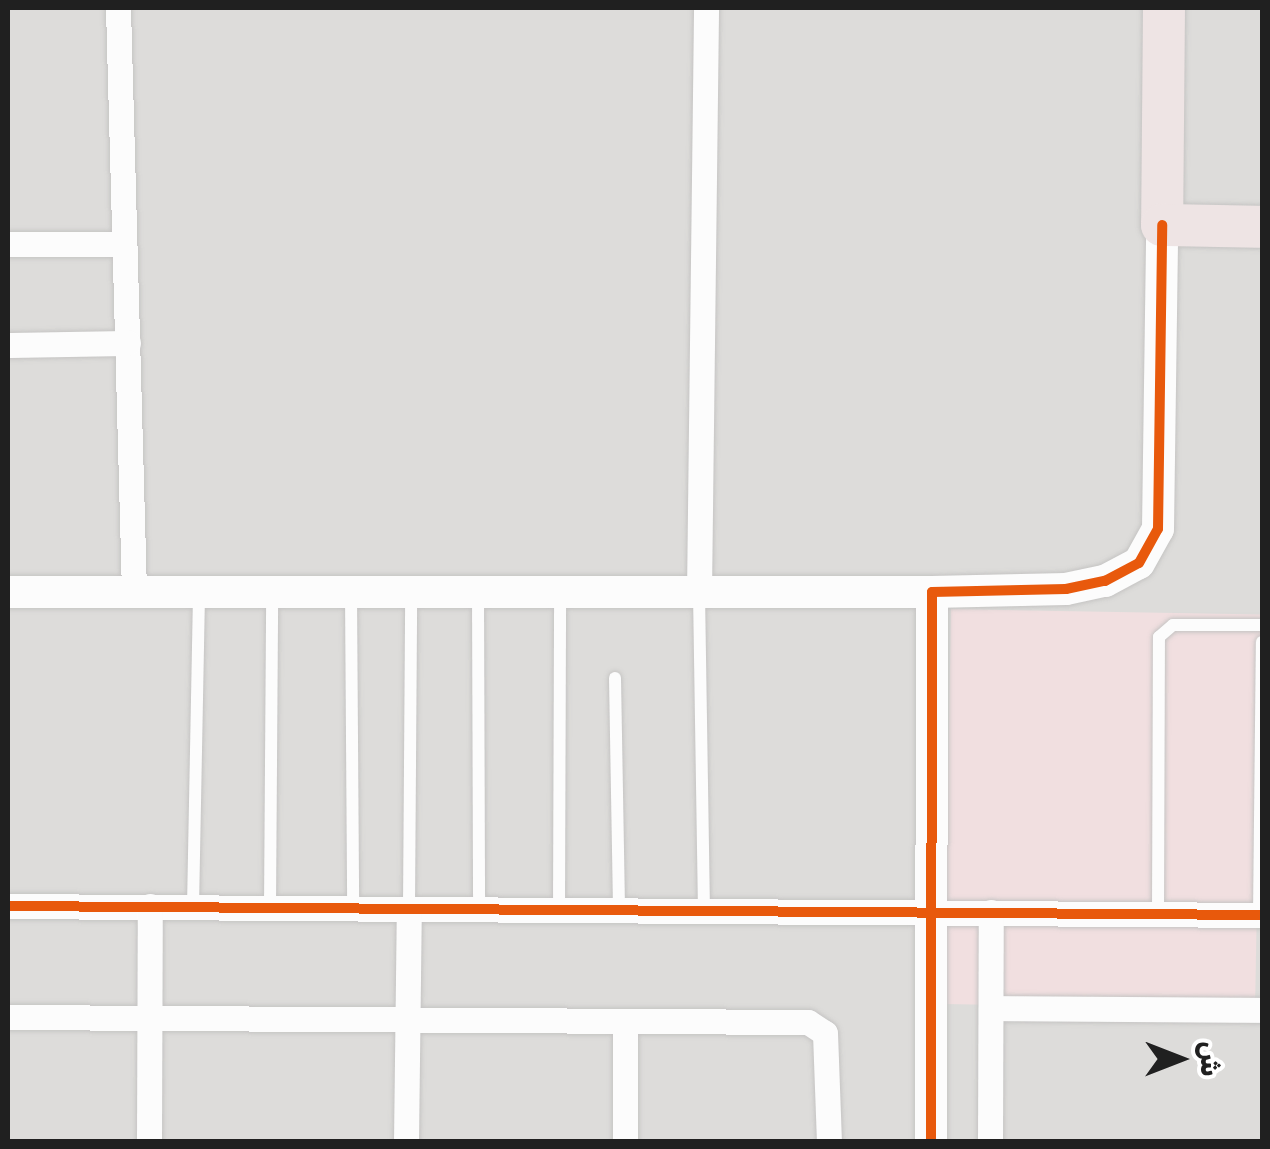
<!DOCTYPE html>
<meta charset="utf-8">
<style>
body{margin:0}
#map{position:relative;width:1270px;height:1149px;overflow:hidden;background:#eeece9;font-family:Rubik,Vazirmatn,sans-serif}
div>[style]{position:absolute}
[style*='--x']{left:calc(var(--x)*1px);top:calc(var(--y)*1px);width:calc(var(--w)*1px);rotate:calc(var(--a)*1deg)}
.residential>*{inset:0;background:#dddcda;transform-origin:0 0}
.commercial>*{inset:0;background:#f1dfe0;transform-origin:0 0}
.roads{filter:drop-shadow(0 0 2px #c5c4c3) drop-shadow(0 0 2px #c5c4c3)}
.service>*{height:12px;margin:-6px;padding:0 6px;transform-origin:6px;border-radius:6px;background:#fcfcfc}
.minor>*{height:25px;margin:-12.5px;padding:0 12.5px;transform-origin:12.5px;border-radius:12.5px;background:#fcfcfc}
.tertiary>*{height:32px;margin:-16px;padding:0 16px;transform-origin:16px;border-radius:16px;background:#fcfcfc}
.trunk>*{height:42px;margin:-21px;padding:0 21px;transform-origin:21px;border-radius:21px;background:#eee4e4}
.cycleway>*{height:10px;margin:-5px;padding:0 5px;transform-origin:5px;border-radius:5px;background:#e8590c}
span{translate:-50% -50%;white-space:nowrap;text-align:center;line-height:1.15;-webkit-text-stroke:10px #fff;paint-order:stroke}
.frame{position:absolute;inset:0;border:10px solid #202020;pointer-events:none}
.north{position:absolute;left:1130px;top:1009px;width:100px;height:100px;-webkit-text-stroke:8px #fff;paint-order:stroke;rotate:90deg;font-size:28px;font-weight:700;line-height:40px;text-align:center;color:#202020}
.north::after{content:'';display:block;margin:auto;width:35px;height:45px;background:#202020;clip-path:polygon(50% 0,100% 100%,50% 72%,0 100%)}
</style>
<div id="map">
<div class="residential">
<div style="left:8px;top:8px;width:1254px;height:1133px"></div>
</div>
<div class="commercial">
<div style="left:951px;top:609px;width:311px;height:395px;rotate:1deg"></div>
</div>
<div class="roads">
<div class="service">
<div style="--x:699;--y:593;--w:317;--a:89.1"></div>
<div style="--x:351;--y:595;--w:313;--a:89.6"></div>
<div style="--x:478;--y:595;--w:313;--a:89.8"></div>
<div style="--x:615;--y:678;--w:231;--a:89"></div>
<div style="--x:193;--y:907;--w:312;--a:-88.9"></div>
<div style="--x:270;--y:907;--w:312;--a:-89.6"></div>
<div style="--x:409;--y:908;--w:313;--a:-89.6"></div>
<div style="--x:559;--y:909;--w:313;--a:-89.8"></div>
<div style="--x:1158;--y:913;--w:276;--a:-89.8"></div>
<div style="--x:1159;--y:637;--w:18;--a:-41"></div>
<div style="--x:1173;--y:625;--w:89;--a:0"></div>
<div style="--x:1259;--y:915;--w:273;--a:-89.4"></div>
</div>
<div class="minor">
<div style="--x:118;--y:8;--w:584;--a:88.43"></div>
<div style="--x:8;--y:244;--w:116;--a:0"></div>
<div style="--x:8;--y:345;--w:120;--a:-1"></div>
<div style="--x:699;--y:593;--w:585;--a:-89.31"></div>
<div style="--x:8;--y:906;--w:1254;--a:0.41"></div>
<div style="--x:992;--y:1008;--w:270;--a:0.4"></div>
<div style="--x:8;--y:1017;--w:800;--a:0.36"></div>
<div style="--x:808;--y:1022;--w:20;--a:33"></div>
<div style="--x:825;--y:1033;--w:109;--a:87.9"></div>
<div style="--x:625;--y:1022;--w:120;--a:90"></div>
<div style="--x:149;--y:1142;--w:236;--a:-89.8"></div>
<div style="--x:406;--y:1142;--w:234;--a:-89.3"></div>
<div style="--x:990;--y:1142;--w:230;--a:-89.8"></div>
</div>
<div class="tertiary">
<div style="--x:8;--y:592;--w:924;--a:0"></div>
<div style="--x:931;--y:1142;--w:550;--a:-89.9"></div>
<div style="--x:932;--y:592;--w:134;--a:-1.3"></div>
<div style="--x:1066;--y:589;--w:40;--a:-12"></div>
<div style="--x:1105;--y:581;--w:38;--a:-28"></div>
<div style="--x:1139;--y:563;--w:39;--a:-61"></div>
<div style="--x:1158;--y:529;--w:304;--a:-89.2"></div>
</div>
<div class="trunk">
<div style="--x:1164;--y:8;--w:217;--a:90.5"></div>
<div style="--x:1162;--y:225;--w:100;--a:1.1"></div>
</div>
</div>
<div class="cycleway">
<div style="--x:8;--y:906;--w:1254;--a:0.41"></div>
<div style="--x:931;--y:1142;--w:550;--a:-89.9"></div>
<div style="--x:932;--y:592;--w:134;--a:-1.3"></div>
<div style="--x:1066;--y:589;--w:40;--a:-12"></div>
<div style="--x:1105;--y:581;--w:38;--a:-28"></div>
<div style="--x:1139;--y:563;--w:39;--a:-61"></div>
<div style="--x:1158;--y:529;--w:304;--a:-89.2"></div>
</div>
<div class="frame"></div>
<div class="north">ش</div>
</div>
